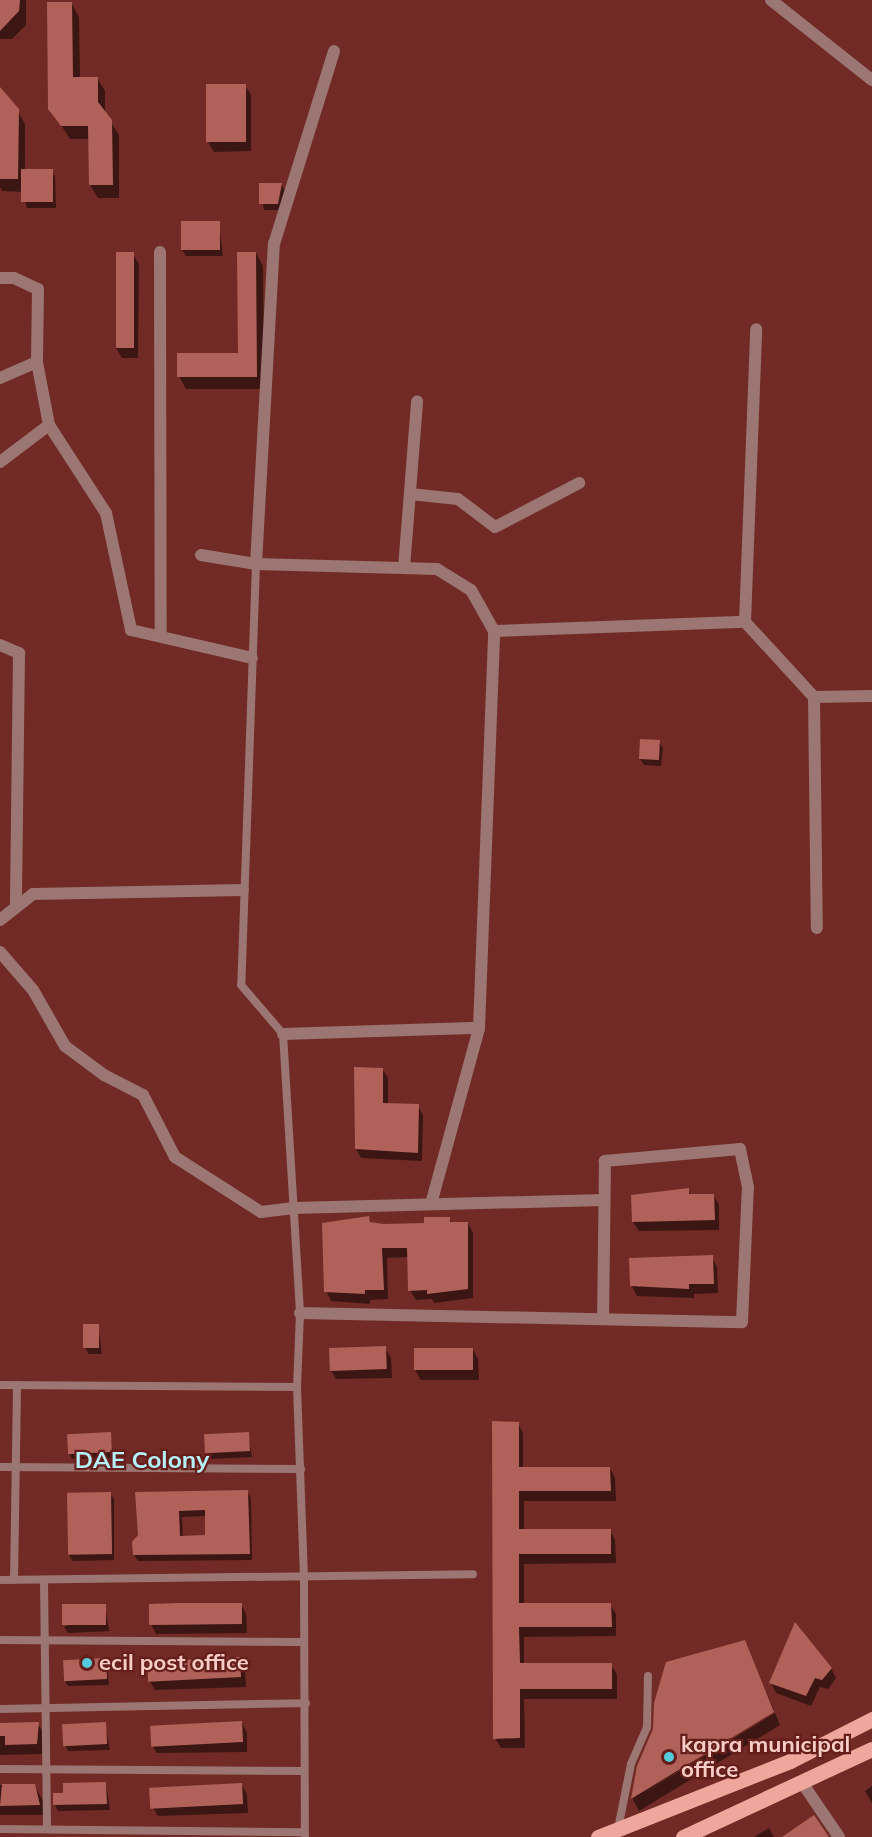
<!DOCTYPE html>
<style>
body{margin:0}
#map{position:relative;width:872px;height:1837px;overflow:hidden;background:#712a25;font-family:Mulish,sans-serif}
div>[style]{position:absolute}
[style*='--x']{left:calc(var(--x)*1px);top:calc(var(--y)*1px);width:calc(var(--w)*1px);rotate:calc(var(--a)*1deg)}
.shadow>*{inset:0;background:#0007}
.building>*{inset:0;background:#b0625a;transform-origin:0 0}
.service>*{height:8px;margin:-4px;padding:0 4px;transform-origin:4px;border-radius:4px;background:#9b7672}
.minor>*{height:12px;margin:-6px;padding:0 6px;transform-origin:6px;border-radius:6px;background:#9b7672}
.primary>*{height:15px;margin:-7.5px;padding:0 7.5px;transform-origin:7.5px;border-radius:7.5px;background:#eea69d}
.dots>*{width:16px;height:16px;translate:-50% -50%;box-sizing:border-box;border:3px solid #651e1a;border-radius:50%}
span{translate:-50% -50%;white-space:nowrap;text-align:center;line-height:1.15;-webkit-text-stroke:4.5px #651e1a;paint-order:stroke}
.poi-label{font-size:22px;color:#f9cdc7;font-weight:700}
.left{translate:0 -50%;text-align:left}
.neighbourhood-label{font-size:24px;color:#b6f0f8;font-weight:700}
</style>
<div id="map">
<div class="shadow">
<div style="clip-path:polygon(0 0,26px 0,26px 25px,12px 39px,0 39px)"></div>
<div style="clip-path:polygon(72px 4px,79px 17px,80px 78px,97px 78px,105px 91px,105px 113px,119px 135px,119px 198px,98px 198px,90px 185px,90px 139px,70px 139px,50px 108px)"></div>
<div style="clip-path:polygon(245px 85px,251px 95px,251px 151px,214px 152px,208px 142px)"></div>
<div style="clip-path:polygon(0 95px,17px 110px,25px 124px,25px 171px,52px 171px,55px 177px,56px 208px,27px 208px,23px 192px,2px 191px,0 187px)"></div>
<div style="clip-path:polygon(260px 184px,281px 184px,285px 191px,281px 210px,264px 210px)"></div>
<div style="clip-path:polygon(219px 223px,223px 256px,186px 256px,182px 250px)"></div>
<div style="clip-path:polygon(256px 253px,263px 266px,264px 389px,186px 389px,179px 376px,239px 354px)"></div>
<div style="clip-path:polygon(133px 254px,139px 264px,138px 358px,122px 358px,116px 348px)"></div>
<div style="clip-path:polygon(659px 742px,663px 748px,661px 766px,644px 765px,640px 759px)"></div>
<div style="clip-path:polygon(382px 1069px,388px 1078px,388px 1105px,418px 1106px,423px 1115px,422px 1161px,361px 1158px,356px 1149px)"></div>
<div style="clip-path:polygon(688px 1190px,691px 1195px,713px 1195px,719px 1205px,719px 1230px,639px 1231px,633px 1222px)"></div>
<div style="clip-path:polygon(369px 1218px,372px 1224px,384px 1225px,426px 1224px,449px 1218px,452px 1223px,468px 1223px,473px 1233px,473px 1298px,434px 1303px,432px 1299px,416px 1300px,410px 1290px,409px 1257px,387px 1258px,388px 1299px,370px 1300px,370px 1304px,331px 1301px,326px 1291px)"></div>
<div style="clip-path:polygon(712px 1257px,717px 1267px,718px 1293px,694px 1294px,694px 1298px,637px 1296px,632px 1286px)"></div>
<div style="clip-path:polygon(98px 1325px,102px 1354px,89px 1354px,85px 1348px)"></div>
<div style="clip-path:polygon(385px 1348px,391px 1358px,392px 1378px,336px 1379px,330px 1369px)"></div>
<div style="clip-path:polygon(415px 1350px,473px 1350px,478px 1359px,479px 1380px,421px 1380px,415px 1370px)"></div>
<div style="clip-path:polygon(518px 1423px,523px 1433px,523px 1468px,610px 1468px,615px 1478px,616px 1501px,524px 1501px,524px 1530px,610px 1530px,615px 1540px,616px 1563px,524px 1564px,524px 1604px,610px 1604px,616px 1614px,616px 1636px,524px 1637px,524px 1664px,611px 1665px,617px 1674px,617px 1699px,524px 1699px,525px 1748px,501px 1748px,495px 1738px)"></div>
<div style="clip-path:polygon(248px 1433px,252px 1457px,211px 1459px,207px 1453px)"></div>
<div style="clip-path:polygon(110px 1434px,114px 1458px,72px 1459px,69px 1453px)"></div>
<div style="clip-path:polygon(evenodd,247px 1492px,251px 1498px,252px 1560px,138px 1561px,134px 1555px,139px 1536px,137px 1494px,247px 1492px,206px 1516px,207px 1537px,183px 1538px,182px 1517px,206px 1516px)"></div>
<div style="clip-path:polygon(110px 1493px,114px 1499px,114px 1560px,73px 1561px,69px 1555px,68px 1494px)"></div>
<div style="clip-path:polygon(241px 1604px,246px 1614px,247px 1633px,156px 1634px,151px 1624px)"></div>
<div style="clip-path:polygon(105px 1605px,109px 1631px,68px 1633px,64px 1627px)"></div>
<div style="clip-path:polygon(744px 1642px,774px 1710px,642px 1794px,775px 1713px,780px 1725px,639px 1811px,632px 1798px,639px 1766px)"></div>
<div style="clip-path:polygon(239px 1658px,245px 1668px,246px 1687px,155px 1690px,149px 1680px,149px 1661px)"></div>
<div style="clip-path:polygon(106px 1659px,109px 1685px,68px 1686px,64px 1680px)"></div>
<div style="clip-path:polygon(831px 1668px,836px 1678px,828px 1689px,820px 1687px,811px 1706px,776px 1693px,771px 1683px)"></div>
<div style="clip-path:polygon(242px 1723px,247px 1733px,247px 1752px,157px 1753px,151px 1743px)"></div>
<div style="clip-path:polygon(38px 1724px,44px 1734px,42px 1754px,0 1755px,0 1725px)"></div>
<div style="clip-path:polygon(105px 1724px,110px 1750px,68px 1751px,65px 1745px)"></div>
<div style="clip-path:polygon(106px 1784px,110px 1810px,58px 1811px,55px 1805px,65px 1794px)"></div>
<div style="clip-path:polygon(241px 1784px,247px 1794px,248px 1813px,158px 1816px,152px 1806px)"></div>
<div style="clip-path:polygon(0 1785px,34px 1785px,45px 1804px,45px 1815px,0 1815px)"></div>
<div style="clip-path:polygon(872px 1786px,872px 1803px,865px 1791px)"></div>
<div style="clip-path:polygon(769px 1828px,774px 1837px,754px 1837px)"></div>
</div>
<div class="building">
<div style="clip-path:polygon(0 0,20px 0,19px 11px,0 31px)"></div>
<div style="clip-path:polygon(47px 2px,72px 2px,73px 77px,98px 77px,98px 102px,112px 120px,113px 185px,89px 185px,88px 126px,61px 126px,48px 109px)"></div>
<div style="left:206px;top:84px;width:40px;height:58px"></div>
<div style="clip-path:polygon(0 87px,19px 109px,18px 179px,0 179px)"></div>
<div style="left:53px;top:169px;width:33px;height:32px;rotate:90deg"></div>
<div style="clip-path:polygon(259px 183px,282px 183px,278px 204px,259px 204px)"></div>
<div style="left:181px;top:221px;width:39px;height:29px"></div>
<div style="left:116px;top:252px;width:18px;height:96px"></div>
<div style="clip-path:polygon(237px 252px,256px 252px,257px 377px,177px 377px,177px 353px,238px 353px)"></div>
<div style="left:640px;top:739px;width:20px;height:20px;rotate:3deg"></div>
<div style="clip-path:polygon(354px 1067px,383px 1068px,383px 1103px,419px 1104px,418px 1153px,355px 1149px)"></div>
<div style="clip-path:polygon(689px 1188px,689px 1194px,714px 1194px,715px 1220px,632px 1222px,631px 1195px)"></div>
<div style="clip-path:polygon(369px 1216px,370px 1222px,384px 1224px,424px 1223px,424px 1217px,450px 1217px,450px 1222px,468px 1222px,468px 1289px,427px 1294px,427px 1290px,408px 1291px,407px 1248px,382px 1248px,384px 1290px,365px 1290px,365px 1294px,324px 1292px,322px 1223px)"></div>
<div style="clip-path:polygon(713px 1255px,714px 1284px,689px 1284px,689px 1289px,630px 1286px,629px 1258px)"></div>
<div style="left:83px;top:1324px;width:16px;height:24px"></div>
<div style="left:386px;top:1346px;width:23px;height:57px;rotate:88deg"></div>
<div style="left:414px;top:1348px;width:59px;height:22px"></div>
<div style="clip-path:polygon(492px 1421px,519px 1422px,519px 1467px,610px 1467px,611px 1491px,519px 1491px,519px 1529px,611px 1529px,611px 1554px,519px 1554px,519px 1603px,611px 1603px,612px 1627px,519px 1627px,520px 1663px,612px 1663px,612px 1689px,520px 1689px,520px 1738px,493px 1739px)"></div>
<div style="left:111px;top:1432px;width:20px;height:44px;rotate:87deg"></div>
<div style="left:249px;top:1432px;width:19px;height:45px;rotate:87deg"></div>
<div style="clip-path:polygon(evenodd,248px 1490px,250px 1554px,133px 1555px,132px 1542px,138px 1535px,135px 1492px,248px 1490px,205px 1510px,205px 1535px,180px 1536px,179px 1511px,205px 1510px)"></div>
<div style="left:111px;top:1492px;width:62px;height:44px;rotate:89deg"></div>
<div style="clip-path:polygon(178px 1603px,242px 1603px,242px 1624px,149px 1625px,149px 1604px)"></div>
<div style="left:106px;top:1604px;width:21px;height:44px;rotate:90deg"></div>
<div style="clip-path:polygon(795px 1622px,832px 1668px,822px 1680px,815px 1678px,806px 1696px,769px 1683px)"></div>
<div style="clip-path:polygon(745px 1640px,774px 1712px,631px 1799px,637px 1766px,653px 1729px,654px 1703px,666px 1662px)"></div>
<div style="left:240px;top:1657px;width:20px;height:93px;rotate:87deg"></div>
<div style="left:106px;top:1658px;width:21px;height:43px;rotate:87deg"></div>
<div style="left:242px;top:1721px;width:21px;height:92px;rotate:87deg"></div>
<div style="clip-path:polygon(39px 1722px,37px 1744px,5px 1745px,5px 1736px,0 1736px,0 1723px)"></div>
<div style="left:106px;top:1722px;width:22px;height:44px;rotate:87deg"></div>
<div style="clip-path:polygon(106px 1782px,107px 1804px,53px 1805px,53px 1793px,63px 1793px,63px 1783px)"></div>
<div style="left:242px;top:1783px;width:21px;height:93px;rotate:87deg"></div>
<div style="clip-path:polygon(2px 1784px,35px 1784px,40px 1805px,0 1806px)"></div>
<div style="clip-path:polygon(814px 1815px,829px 1837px,782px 1837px)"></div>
</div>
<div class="service">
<div style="--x:256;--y:564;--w:421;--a:92"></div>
<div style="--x:241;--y:985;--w:65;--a:49.4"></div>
<div style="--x:283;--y:1034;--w:280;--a:86.5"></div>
<div style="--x:300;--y:1313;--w:74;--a:92.3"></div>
<div style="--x:297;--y:1387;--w:191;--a:87.9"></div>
<div style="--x:304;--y:1578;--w:259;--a:89.8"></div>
<div style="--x:0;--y:1385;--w:297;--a:0.4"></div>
<div style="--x:0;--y:1467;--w:301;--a:0.4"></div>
<div style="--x:0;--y:1580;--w:473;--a:-0.7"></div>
<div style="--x:14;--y:1580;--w:195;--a:-89.1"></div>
<div style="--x:44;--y:1580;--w:249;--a:89.3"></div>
<div style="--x:0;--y:1640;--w:302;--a:0.4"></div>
<div style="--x:0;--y:1709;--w:306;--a:-1.1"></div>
<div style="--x:0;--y:1769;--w:304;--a:0.4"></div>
<div style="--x:0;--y:1829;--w:305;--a:0.6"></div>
<div style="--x:618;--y:1829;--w:66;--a:-78.7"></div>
<div style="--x:631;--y:1764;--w:40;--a:-66.6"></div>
<div style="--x:647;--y:1727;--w:51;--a:-88.9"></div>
</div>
<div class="minor">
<div style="--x:771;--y:0;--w:129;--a:38.4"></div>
<div style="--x:160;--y:252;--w:383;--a:89.9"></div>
<div style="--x:0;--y:278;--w:14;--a:0"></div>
<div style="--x:14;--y:278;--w:26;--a:25"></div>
<div style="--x:38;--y:289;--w:73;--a:90.8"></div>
<div style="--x:37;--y:362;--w:64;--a:79.2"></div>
<div style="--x:49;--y:425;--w:105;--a:57.1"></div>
<div style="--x:106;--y:513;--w:120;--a:77.9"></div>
<div style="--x:131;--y:630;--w:124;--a:13"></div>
<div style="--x:0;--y:378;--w:40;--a:-23.4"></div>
<div style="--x:0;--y:462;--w:61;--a:-37.1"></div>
<div style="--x:410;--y:494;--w:48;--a:5.9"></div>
<div style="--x:458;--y:499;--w:46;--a:37.1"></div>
<div style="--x:495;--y:527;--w:95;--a:-27.6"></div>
<div style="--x:201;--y:555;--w:56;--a:9.3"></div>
<div style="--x:256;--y:564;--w:181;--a:1.6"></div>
<div style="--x:437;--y:569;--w:40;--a:32"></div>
<div style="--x:471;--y:590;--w:47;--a:60.7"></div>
<div style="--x:494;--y:631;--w:251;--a:-2.1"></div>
<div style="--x:745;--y:622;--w:102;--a:47.4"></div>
<div style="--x:814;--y:697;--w:58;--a:-1"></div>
<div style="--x:256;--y:564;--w:321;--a:-86.8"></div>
<div style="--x:274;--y:244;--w:202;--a:-72.7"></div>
<div style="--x:404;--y:568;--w:167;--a:-85.5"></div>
<div style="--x:745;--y:622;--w:293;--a:-87.8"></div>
<div style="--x:0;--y:645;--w:21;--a:23"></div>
<div style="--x:19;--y:653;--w:254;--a:90.7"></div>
<div style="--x:814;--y:697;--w:231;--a:89.3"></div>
<div style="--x:0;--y:920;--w:42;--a:-38.2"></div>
<div style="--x:33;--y:894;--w:210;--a:-1.1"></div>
<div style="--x:0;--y:952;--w:50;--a:49"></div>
<div style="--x:33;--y:990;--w:64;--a:60.3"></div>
<div style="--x:65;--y:1046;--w:49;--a:36.6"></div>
<div style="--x:104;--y:1075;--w:44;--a:27.1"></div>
<div style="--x:143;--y:1095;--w:70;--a:62.7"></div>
<div style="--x:175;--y:1157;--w:102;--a:32.6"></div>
<div style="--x:261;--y:1212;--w:33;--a:-7"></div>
<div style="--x:294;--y:1208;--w:310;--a:-1.5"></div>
<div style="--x:283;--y:1034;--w:196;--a:-1.8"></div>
<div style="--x:431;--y:1204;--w:182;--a:-74.7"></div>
<div style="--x:479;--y:1028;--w:397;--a:-87.8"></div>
<div style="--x:300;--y:1313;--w:442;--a:1.2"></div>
<div style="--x:742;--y:1322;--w:135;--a:-87.5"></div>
<div style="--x:748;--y:1187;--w:39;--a:-102"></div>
<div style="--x:740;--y:1149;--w:136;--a:174.9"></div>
<div style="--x:605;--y:1161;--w:158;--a:90.7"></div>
<div style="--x:803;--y:1784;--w:64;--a:55.8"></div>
</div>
<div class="primary">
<div style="--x:598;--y:1837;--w:206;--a:-21.6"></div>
<div style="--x:790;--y:1761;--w:92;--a:-27.1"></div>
<div style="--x:683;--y:1837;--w:208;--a:-25"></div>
</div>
<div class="dots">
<div style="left:87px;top:1663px;background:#53cbda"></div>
<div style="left:669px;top:1757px;background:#53cbda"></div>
</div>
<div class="poi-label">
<span class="left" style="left:99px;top:1663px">ecil post office</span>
<span class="left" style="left:681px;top:1757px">kapra municipal<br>office</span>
</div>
<div class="neighbourhood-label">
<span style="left:142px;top:1460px">DAE Colony</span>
</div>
</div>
